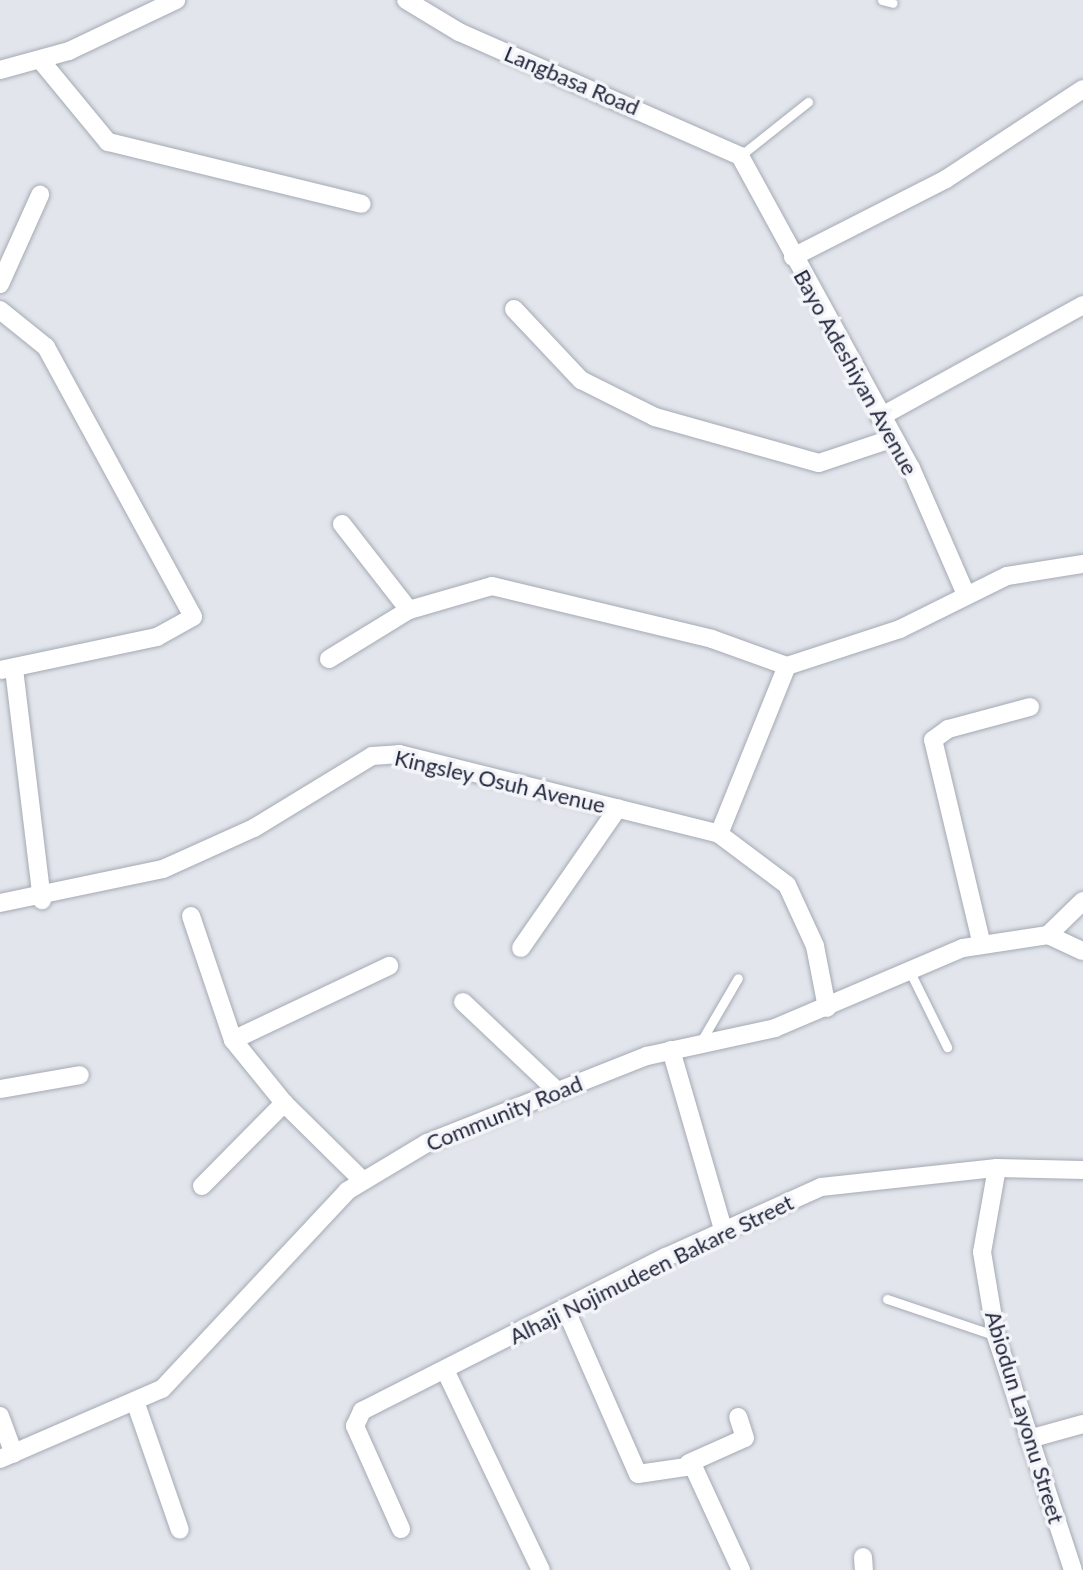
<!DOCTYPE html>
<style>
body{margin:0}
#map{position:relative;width:1083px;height:1570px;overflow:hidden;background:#e2e6ec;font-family:Lato,sans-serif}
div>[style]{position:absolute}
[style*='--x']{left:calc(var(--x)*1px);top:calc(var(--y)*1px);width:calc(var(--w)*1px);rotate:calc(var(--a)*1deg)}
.roads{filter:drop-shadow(0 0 2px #a5a9b4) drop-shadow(0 0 2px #a5a9b4)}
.lane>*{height:9px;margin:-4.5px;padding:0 4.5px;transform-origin:4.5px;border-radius:4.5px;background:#fff}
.street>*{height:18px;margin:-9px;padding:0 9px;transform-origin:9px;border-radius:9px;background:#fff}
span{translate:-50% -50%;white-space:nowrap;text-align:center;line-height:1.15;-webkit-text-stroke:7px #f3f5f9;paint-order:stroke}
.street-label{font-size:22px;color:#23273d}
</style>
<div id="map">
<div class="roads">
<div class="lane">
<div style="--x:882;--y:0;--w:11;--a:15"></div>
<div style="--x:740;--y:156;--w:87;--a:-38.5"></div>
<div style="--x:910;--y:972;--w:84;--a:63.7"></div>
<div style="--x:700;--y:1043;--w:75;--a:-59.7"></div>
<div style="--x:887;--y:1299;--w:115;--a:18.7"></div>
</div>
<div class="street">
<div style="--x:406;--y:0;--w:62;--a:31.1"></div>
<div style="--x:459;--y:32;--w:307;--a:23.8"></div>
<div style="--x:740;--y:156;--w:356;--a:61.3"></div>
<div style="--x:911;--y:468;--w:135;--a:66.5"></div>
<div style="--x:42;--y:62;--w:104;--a:50.5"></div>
<div style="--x:108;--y:142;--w:261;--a:13.7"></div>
<div style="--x:0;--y:70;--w:72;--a:-15.4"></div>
<div style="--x:69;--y:51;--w:119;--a:-25.5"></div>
<div style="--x:793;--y:257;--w:172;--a:-27"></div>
<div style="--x:946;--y:179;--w:164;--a:-33.3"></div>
<div style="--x:0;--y:284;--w:98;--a:-65.8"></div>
<div style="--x:514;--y:309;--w:98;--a:46.7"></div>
<div style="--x:581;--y:380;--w:83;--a:26.6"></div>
<div style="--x:655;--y:417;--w:170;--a:15.7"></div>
<div style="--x:819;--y:463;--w:79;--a:-18.4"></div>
<div style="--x:0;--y:310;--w:59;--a:38.8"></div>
<div style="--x:46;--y:347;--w:307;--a:61.4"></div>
<div style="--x:193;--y:617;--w:41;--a:150.9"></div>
<div style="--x:157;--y:637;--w:160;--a:168.1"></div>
<div style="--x:880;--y:417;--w:232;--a:-28.9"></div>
<div style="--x:342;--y:524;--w:109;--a:52.1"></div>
<div style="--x:329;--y:659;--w:94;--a:-31.5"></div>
<div style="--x:409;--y:610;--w:86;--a:-16.1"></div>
<div style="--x:492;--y:586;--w:226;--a:13.5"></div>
<div style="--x:712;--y:639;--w:80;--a:19.8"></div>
<div style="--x:14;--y:669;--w:233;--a:83.1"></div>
<div style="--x:719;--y:834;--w:181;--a:-68"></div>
<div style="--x:787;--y:666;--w:119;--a:-18.1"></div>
<div style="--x:900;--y:629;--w:119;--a:-26.4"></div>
<div style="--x:1007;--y:576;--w:77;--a:-9"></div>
<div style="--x:0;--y:903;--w:167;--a:-11.8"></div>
<div style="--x:163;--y:869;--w:100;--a:-24.3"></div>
<div style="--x:254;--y:828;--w:138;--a:-31.4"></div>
<div style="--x:372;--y:756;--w:27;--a:-4"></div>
<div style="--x:399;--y:754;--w:330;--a:14"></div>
<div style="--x:719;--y:834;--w:85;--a:36.9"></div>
<div style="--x:787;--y:885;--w:67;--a:65.3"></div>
<div style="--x:815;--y:946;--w:63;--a:79"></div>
<div style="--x:191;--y:916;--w:131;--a:71.3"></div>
<div style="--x:233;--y:1040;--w:81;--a:51"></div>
<div style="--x:284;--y:1103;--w:110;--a:44.6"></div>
<div style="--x:1048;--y:935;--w:38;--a:25"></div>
<div style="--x:981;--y:941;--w:207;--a:-103.4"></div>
<div style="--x:933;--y:740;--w:19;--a:-36"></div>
<div style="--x:948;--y:729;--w:85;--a:-15"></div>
<div style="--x:521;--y:948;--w:170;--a:-55.3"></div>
<div style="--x:463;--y:1002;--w:129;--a:43.4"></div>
<div style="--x:233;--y:1040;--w:173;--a:-25.4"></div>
<div style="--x:671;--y:1050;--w:186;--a:73.8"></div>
<div style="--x:0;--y:1089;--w:81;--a:-9.9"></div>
<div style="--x:997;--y:1168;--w:85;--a:100.1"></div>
<div style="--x:982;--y:1252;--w:85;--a:80.5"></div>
<div style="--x:996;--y:1336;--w:246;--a:71.8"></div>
<div style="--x:202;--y:1186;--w:117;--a:-45.3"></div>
<div style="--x:565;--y:1308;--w:181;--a:66.3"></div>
<div style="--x:638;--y:1474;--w:56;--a:-8.3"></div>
<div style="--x:693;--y:1466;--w:115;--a:65.2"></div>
<div style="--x:445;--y:1370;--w:222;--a:64.4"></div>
<div style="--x:136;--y:1404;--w:133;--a:70.8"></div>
<div style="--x:0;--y:1416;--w:40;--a:69.8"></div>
<div style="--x:1029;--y:1439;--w:56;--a:-15.5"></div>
<div style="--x:0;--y:1459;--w:176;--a:-23.4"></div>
<div style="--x:162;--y:1389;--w:271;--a:-46.9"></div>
<div style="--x:347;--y:1191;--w:93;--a:-31"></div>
<div style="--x:427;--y:1143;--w:237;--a:-21.6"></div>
<div style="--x:647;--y:1056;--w:131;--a:-12.3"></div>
<div style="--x:775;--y:1028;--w:204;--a:-23.1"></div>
<div style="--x:963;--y:948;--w:86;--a:-8.7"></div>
<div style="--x:1048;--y:935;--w:49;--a:-44.2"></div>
<div style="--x:689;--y:1463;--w:61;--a:-24.1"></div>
<div style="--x:745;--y:1438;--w:22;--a:-108"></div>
<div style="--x:401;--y:1529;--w:113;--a:-114.1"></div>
<div style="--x:355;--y:1426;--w:17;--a:-65"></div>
<div style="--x:362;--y:1411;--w:341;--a:-26.9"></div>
<div style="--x:666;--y:1257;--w:170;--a:-24.3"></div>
<div style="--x:821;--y:1187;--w:177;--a:-6.2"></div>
<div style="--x:997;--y:1168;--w:86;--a:1.3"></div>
<div style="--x:863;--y:1557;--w:13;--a:86"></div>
</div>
</div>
<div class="street-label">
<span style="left:572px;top:80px;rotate:23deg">Langbasa Road</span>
<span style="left:856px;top:372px;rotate:61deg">Bayo Adeshiyan Avenue</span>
<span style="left:500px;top:781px;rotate:13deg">Kingsley Osuh Avenue</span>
<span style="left:504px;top:1113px;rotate:-22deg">Community Road</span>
<span style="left:651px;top:1269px;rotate:-26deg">Alhaji Nojimudeen Bakare Street</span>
<span style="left:1025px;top:1417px;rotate:73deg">Abiodun Layonu Street</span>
</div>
</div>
